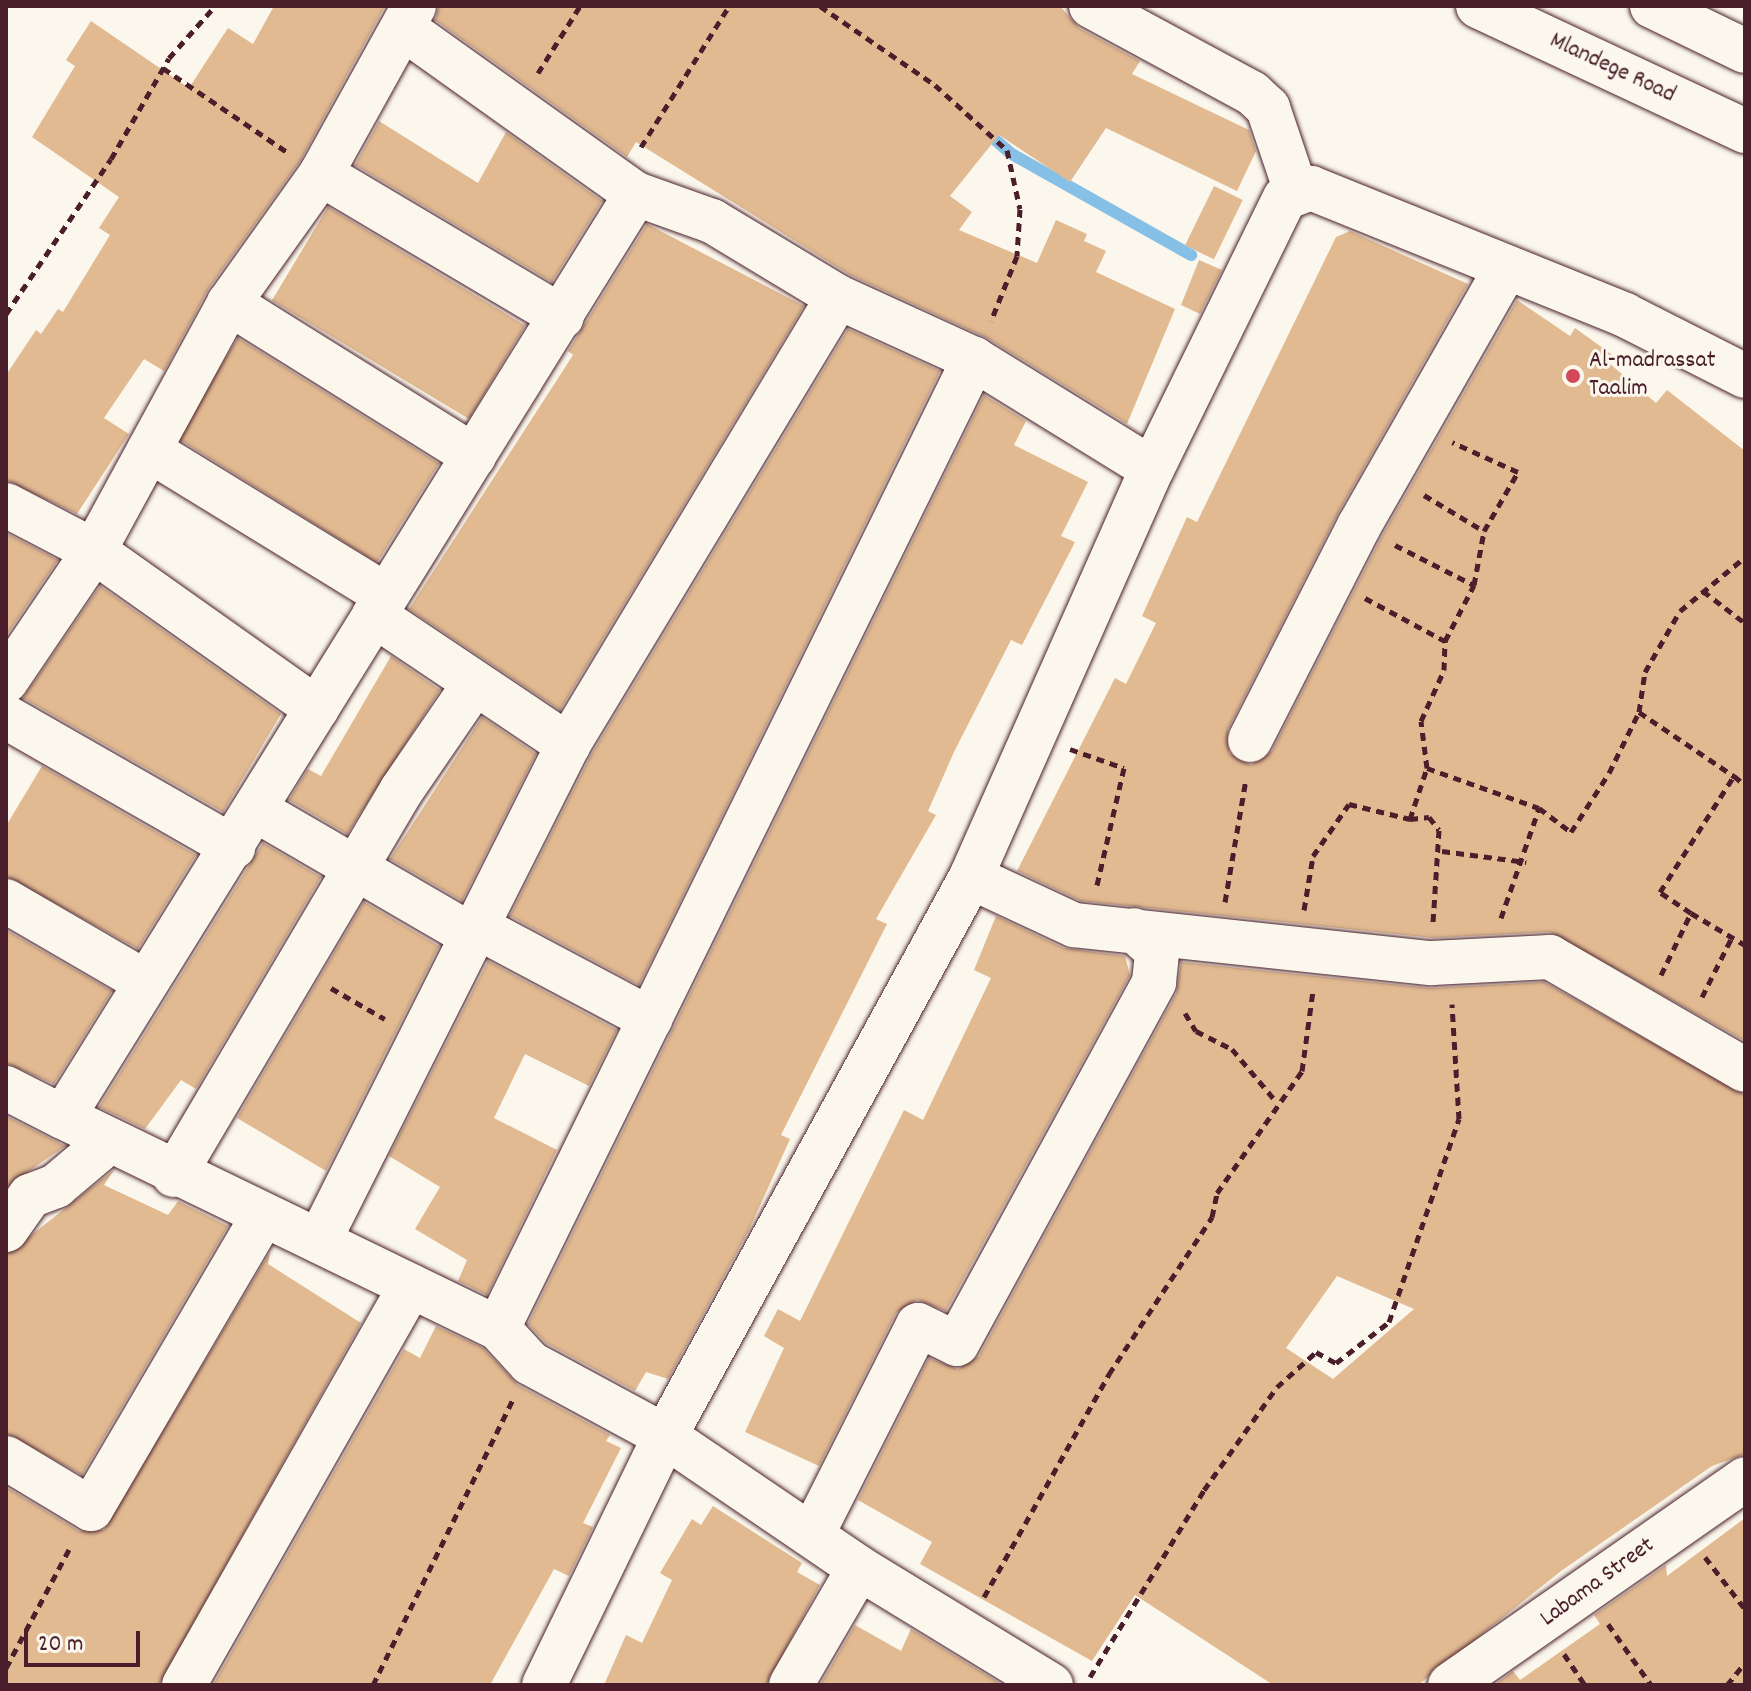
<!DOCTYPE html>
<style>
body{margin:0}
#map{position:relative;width:1751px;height:1691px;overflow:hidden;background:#fbf7ec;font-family:Dekko,sans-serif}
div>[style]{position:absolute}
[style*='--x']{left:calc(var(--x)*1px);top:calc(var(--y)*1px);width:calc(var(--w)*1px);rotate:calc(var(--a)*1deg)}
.stream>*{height:12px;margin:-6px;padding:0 6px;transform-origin:6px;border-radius:6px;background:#87c0e6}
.building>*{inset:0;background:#e1ba92;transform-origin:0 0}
.path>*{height:5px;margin-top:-2.5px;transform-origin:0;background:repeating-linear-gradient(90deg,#4a1f2b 0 8px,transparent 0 14px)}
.roads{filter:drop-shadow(0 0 2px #4a1f2b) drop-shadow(0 0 2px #4a1f2b)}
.street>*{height:44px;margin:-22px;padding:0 22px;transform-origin:22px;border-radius:22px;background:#fbf7ec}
.secondary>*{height:44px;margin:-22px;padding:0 22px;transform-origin:22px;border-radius:22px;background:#fbf7ec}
.primary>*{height:44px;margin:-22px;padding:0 22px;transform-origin:22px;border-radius:22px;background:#fbf7ec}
.dots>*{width:22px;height:22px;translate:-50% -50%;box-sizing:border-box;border:4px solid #fbf7ec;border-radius:50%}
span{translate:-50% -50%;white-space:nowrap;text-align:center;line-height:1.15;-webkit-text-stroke:6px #fbf7ec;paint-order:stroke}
.street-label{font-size:24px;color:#4a1f2b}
.poi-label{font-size:24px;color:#4a1f2b}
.left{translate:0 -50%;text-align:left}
.frame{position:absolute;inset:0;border:8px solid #4a1f2b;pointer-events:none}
.scale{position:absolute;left:24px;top:1631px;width:116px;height:36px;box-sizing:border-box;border:4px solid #4a1f2b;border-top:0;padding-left:10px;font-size:24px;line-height:28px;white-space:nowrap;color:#4a1f2b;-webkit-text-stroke:6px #fbf7ec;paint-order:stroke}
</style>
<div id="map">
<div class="stream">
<div style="--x:985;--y:131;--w:33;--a:41"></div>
<div style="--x:1010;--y:153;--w:208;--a:29.4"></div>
</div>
<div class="building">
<div style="clip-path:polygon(274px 6px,385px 6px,300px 161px,209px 288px,164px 371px,144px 359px,104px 418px,129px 434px,77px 514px,6px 480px,6px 375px,36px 330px,41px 334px,58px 309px,63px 312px,110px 235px,99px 228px,119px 197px,32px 137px,75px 66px,66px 60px,91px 21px,189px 88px,228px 28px,253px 44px)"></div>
<div style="clip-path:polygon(439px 6px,1060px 6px,1079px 28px,1140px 61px,1132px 74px,1249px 130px,1256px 151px,1237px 191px,1106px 128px,1070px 182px,999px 135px,950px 196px,972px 212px,959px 230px,1037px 263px,1056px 220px,1087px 234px,1084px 241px,1106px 251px,1096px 272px,1175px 309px,1127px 424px,987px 338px,850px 275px,636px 142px,627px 157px,435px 20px)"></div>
<div style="clip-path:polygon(379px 121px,478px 183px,506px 132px,602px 201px,552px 282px,355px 165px)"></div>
<div style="left:1214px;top:186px;width:32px;height:66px;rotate:26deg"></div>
<div style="left:328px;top:207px;width:230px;height:109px;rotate:31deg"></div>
<div style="clip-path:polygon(647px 224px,804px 306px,560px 710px,409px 609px,573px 355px,568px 351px)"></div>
<div style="clip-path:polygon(1350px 231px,1468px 284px,1337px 515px,1228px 729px,1229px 753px,1251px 765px,1272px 751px,1381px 538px,1517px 300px,1570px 336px,1575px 328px,1614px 356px,1609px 363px,1656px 403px,1667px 390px,1745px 451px,1745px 1041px,1550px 932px,1433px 938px,1081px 901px,1017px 871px,1115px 678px,1126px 684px,1156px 623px,1142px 616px,1187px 517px,1197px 522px,1336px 237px)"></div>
<div style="clip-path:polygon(1199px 260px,1222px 270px,1200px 314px,1181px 305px)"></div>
<div style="clip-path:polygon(848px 329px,940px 371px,639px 985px,510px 916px,590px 757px)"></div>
<div style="left:238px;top:338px;width:237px;height:117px;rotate:32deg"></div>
<div style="clip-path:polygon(984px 395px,1026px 421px,1014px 445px,1088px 482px,1061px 536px,1075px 542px,1022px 645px,1011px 640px,954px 752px,928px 811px,936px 815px,876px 919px,887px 924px,781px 1135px,790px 1139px,749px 1230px,668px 1379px,646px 1372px,635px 1391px,546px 1343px,528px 1324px)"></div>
<div style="clip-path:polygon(6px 533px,58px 560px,6px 636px)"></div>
<div style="clip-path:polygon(100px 586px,281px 714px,223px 812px,23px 698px)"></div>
<div style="clip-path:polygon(391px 656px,440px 690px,347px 834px,289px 800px,308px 769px,321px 776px)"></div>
<div style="clip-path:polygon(482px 717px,536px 754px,462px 901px,390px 859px)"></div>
<div style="clip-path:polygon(42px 766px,196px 855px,138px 949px,6px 876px,6px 826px)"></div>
<div style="clip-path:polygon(263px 843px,321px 877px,196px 1089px,181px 1080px,145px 1129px,99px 1107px)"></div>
<div style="clip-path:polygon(364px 902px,439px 946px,326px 1171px,237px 1118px)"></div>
<div style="clip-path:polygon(996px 916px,1064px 948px,1125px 956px,1130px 975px,946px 1311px,917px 1300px,896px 1313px,819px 1466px,745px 1432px,784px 1348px,764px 1336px,778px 1309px,800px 1321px,904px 1110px,923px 1120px,991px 978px,974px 970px)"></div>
<div style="clip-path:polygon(6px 930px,112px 991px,54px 1084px,6px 1063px)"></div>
<div style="clip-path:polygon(488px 961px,617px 1030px,589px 1086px,525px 1054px,494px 1118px,557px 1150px,487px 1295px,458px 1281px,467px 1260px,415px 1229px,440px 1187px,389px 1156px)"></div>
<div style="clip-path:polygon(evenodd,1181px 962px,1430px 988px,1544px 982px,1745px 1095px,1745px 1454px,1712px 1466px,1561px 1571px,1418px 1685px,1273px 1685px,1135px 1595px,1092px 1661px,920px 1564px,932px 1542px,858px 1500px,929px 1358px,958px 1369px,979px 1356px,1176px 994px,1181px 962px,1337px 1276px,1414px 1309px,1333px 1379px,1286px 1348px,1337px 1276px)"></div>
<div style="clip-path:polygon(6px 1116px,65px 1146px,6px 1187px)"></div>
<div style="clip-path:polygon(114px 1170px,104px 1185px,168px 1215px,178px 1201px,228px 1226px,82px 1475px,6px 1433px,6px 1255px)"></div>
<div style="clip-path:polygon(270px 1252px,268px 1264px,361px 1323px,159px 1685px,6px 1685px,6px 1487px,79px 1531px,104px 1530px)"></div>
<div style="clip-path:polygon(436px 1326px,483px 1348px,518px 1385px,610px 1435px,606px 1441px,621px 1448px,583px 1523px,593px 1527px,569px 1576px,554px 1569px,490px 1685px,213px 1685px,404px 1349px,420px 1358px)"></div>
<div style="clip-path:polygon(713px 1506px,802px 1563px,797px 1572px,820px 1585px,766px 1685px,604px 1685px,626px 1635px,642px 1643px,672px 1580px,660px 1573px,692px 1519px,701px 1525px)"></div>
<div style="clip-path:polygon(1745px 1518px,1745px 1685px,1494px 1685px,1513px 1671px,1520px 1680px,1600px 1624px,1594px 1615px,1666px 1565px,1667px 1576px)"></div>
<div style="clip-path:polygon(855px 1625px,901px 1651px,911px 1629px,1003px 1685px,820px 1685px)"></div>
</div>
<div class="path">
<div style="--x:820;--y:6;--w:140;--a:34.5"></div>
<div style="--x:935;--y:85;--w:97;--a:42.1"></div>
<div style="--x:1007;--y:150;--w:60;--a:77.6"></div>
<div style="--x:1020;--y:209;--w:47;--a:93.7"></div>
<div style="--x:1017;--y:256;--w:70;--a:111.8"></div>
<div style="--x:163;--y:68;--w:150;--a:34.1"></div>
<div style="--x:538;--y:73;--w:79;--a:-57.9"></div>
<div style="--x:641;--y:147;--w:166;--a:-58"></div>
<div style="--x:6;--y:314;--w:187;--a:-55.9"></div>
<div style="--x:111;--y:159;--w:116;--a:-60.1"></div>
<div style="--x:169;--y:58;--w:69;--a:-48.5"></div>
<div style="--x:1424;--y:495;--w:70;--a:31"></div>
<div style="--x:1395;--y:545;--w:89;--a:26.9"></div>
<div style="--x:1703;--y:591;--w:53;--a:37.3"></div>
<div style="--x:1365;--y:598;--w:91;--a:28.3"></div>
<div style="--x:1639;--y:712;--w:115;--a:34"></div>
<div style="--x:1070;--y:749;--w:57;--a:19.4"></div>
<div style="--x:1124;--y:768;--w:124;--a:103"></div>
<div style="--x:1427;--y:768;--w:119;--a:19.7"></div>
<div style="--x:1410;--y:819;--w:19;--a:-6"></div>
<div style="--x:1429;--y:817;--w:16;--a:52"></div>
<div style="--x:1439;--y:830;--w:94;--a:93.7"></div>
<div style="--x:1442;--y:851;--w:85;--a:7.5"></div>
<div style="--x:1225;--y:902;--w:125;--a:-80.3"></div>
<div style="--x:1304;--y:910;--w:55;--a:-80.5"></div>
<div style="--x:1313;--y:856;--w:63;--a:-55.3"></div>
<div style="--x:1349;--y:804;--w:63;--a:13.8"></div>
<div style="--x:1410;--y:819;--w:54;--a:-71.6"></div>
<div style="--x:1427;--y:768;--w:47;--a:-97.3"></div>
<div style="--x:1421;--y:721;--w:56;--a:-65.7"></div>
<div style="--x:1444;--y:670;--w:29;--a:-88"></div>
<div style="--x:1445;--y:641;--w:63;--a:-62.6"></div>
<div style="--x:1474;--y:585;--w:55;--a:-79.5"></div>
<div style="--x:1484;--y:531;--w:68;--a:-60"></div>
<div style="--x:1518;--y:472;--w:72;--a:-155.6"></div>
<div style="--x:1691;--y:913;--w:63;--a:30.7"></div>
<div style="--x:1501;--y:918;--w:116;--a:-70.9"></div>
<div style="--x:1539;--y:808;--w:40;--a:37"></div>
<div style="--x:1571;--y:832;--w:70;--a:-57.2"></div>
<div style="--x:1609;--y:773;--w:68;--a:-63.8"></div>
<div style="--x:1639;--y:712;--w:40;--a:-81.5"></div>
<div style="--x:1645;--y:672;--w:70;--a:-60.2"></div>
<div style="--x:1680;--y:611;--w:85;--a:-39.7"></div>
<div style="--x:1661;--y:975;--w:69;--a:-64.2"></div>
<div style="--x:1691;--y:913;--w:37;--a:-146"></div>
<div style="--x:1660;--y:892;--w:138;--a:-57.5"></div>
<div style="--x:1734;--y:776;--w:14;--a:39"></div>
<div style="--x:331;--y:988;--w:62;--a:29.9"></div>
<div style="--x:1702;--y:997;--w:67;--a:-63.4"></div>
<div style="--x:1185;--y:1013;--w:21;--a:59"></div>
<div style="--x:1196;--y:1031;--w:40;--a:26.6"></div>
<div style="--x:1232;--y:1049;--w:67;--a:49.9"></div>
<div style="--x:1705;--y:1557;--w:66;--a:52.4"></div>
<div style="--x:984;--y:1597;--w:256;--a:-60.7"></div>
<div style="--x:1109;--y:1374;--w:188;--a:-56.7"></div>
<div style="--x:1212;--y:1217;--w:25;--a:-78"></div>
<div style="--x:1217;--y:1193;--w:149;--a:-55.1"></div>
<div style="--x:1302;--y:1071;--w:81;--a:-82.2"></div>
<div style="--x:1608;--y:1624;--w:75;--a:54.8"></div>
<div style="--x:1564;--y:1654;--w:37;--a:56"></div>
<div style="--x:6;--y:1668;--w:138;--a:-62"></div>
<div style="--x:1090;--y:1677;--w:219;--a:-58.6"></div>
<div style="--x:1204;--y:1490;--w:126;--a:-54.7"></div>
<div style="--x:1277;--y:1387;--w:52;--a:-41.9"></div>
<div style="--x:1316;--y:1352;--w:23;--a:29"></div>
<div style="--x:1336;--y:1363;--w:67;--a:-37.7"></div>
<div style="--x:1389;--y:1322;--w:215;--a:-71"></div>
<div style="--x:1459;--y:1119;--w:115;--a:-93.5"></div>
<div style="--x:373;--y:1685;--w:318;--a:-63.9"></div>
<div style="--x:1727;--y:1685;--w:28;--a:-51"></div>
</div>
<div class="roads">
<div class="street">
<div style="--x:1091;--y:6;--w:183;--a:28.4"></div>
<div style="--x:1252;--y:93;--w:22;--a:43"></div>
<div style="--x:1268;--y:108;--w:84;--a:71.4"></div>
<div style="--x:403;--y:28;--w:286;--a:35.5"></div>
<div style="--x:636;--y:194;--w:81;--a:19.6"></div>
<div style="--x:712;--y:221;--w:147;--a:31.1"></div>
<div style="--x:838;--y:297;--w:149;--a:24.5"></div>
<div style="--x:974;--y:359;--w:209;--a:31.7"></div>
<div style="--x:321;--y:174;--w:280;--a:30.7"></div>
<div style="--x:636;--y:194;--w:1086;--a:121.83"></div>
<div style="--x:63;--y:1117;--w:483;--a:25.9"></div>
<div style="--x:498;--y:1328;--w:47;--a:47.6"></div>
<div style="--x:530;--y:1363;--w:153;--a:28.4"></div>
<div style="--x:665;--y:1436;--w:235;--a:34.2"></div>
<div style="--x:859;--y:1568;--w:225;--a:31.4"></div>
<div style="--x:229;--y:303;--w:289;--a:32"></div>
<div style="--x:149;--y:450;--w:278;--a:31.5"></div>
<div style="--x:6;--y:505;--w:99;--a:27.6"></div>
<div style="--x:94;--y:551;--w:282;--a:-61.4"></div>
<div style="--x:229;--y:303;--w:158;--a:-54.5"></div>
<div style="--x:321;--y:174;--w:192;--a:-61"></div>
<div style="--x:374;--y:615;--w:234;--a:33.8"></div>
<div style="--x:6;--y:681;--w:157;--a:-55.9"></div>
<div style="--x:94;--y:551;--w:273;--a:35.3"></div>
<div style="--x:6;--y:717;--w:262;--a:29.8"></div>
<div style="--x:1250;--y:740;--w:240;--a:-63"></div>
<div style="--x:1359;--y:526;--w:297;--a:-60.3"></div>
<div style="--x:256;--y:810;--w:252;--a:30.2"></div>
<div style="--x:971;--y:877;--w:114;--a:25"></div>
<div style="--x:1074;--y:925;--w:360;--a:6.1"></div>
<div style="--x:1432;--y:963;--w:118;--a:-2.9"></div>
<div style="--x:1550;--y:957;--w:225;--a:30.1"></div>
<div style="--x:6;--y:901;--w:161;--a:30.2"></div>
<div style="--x:479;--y:928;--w:194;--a:28"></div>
<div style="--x:6;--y:1088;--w:64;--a:27"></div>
<div style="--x:174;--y:1175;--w:446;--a:-59.4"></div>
<div style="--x:401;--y:791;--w:127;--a:-55.6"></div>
<div style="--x:6;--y:1230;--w:42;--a:-54.8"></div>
<div style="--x:30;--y:1196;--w:28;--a:-21"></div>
<div style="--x:56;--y:1186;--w:68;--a:-40.2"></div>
<div style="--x:319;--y:1241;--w:555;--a:-63.34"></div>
<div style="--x:568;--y:745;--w:523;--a:-58.92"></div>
<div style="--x:498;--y:1328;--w:1080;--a:-63.84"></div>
<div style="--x:6;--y:1458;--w:99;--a:31"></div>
<div style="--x:91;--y:1509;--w:338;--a:-59.6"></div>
<div style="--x:813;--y:1533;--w:233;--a:-63.2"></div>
<div style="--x:918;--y:1325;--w:43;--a:26"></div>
<div style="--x:957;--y:1344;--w:412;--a:-61.4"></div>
<div style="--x:1154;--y:982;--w:31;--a:-84"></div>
<div style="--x:1157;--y:951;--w:31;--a:-138"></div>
<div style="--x:184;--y:1685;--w:459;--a:-60.4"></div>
<div style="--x:791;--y:1685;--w:135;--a:-59.8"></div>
<div style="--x:1450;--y:1685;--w:360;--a:-34.9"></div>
</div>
<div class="secondary">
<div style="--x:544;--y:1685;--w:277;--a:-64.1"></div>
<div style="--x:665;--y:1436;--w:637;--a:-61.3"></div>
<div style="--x:971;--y:877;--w:446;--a:-66.1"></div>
<div style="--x:1152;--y:469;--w:302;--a:-63.9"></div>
<div style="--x:1285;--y:198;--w:28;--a:-21"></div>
<div style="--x:1311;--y:188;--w:339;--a:22"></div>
<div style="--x:1625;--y:315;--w:135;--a:26.9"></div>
</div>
<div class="primary">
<div style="--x:1478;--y:6;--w:295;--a:25.1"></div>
<div style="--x:1652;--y:6;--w:103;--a:25.8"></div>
</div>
</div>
<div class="dots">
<div style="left:1573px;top:376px;background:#d1495b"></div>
</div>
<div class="street-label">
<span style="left:1612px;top:69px;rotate:25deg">Mlandege Road</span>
<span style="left:1598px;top:1583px;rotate:-36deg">Labama Street</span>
</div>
<div class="poi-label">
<span class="left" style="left:1589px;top:376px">Al-madrassat<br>Taalim</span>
</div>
<div class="frame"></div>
<div class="scale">20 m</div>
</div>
